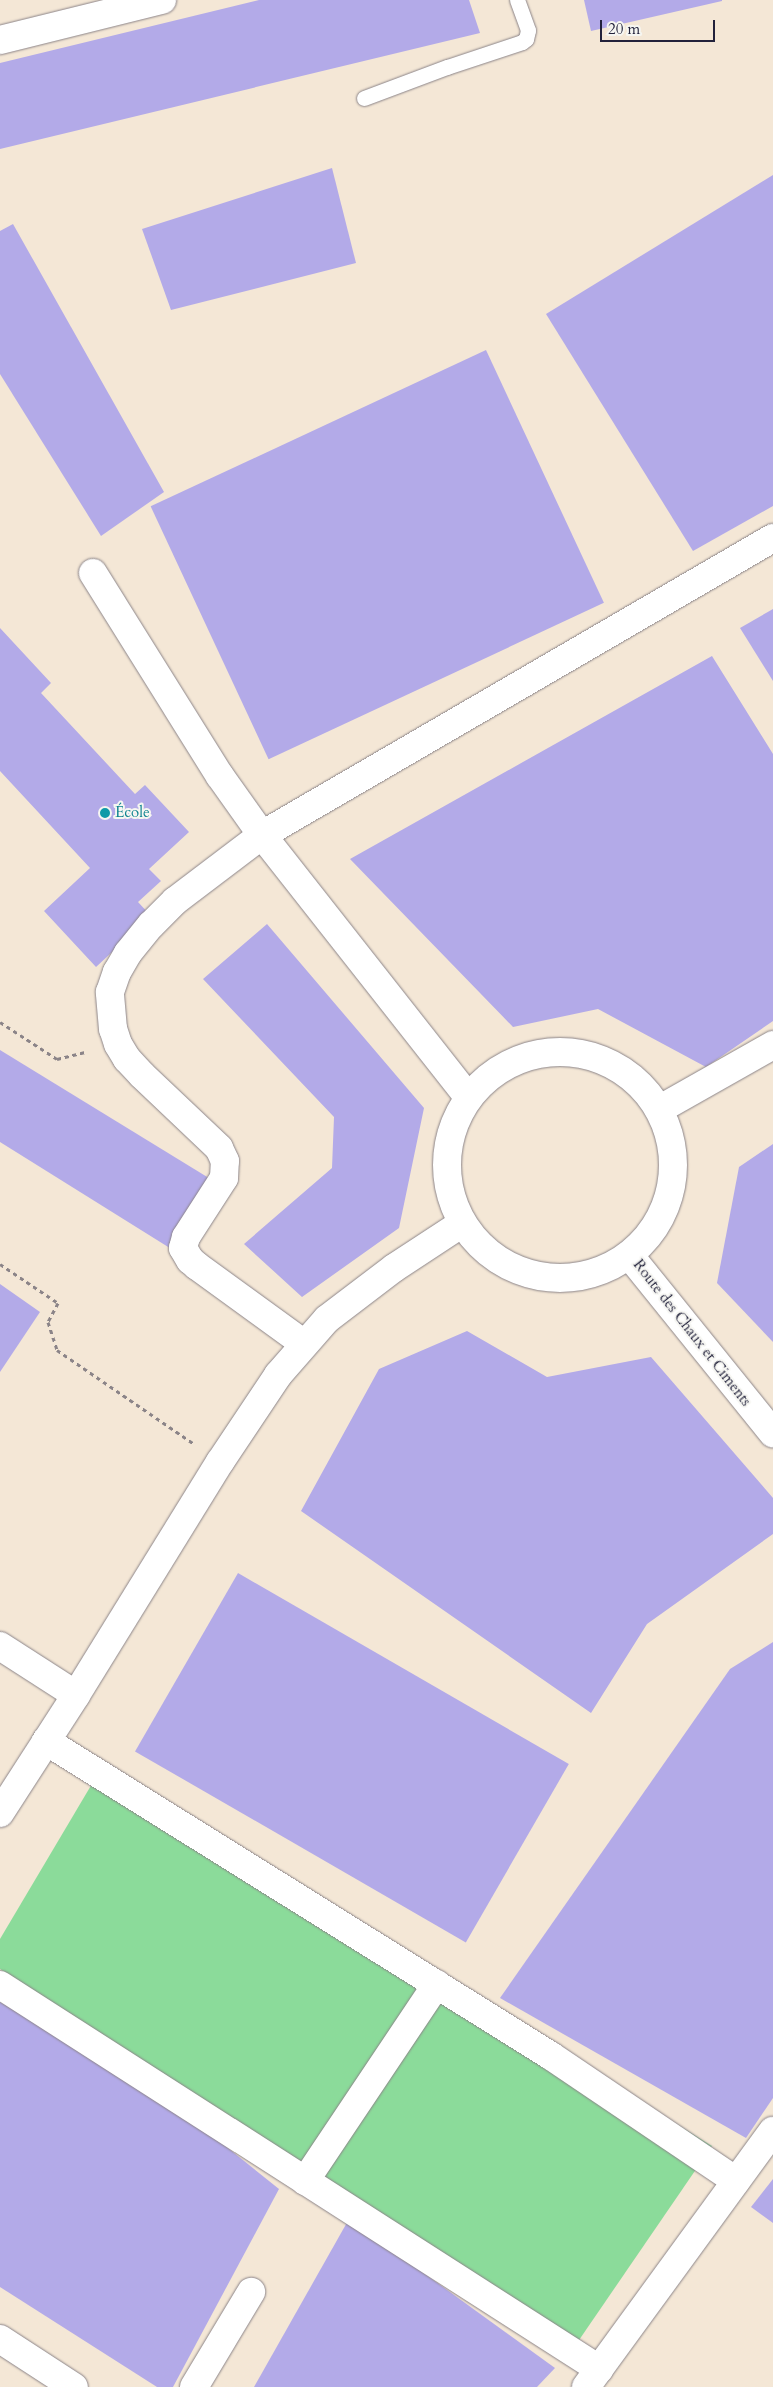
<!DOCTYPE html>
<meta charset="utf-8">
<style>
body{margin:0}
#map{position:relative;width:773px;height:2387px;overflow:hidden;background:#f4e7d6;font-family:Cardo,serif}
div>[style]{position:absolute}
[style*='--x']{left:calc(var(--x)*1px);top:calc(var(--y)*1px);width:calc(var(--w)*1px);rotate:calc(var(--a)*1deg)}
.green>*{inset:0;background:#8bdb9a}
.building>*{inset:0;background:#b3aae8;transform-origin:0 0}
.path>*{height:3px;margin-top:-1.5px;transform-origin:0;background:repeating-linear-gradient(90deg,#8b8488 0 4px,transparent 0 8px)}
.roads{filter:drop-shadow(0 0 1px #8b8488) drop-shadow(0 0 1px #8b8488)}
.service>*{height:15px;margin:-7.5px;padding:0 7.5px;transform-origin:7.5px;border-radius:7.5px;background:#fff}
.minor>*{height:28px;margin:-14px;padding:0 14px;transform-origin:14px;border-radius:14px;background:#fff}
.minor>.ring{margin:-14px;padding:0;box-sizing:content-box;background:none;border:28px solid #fff;border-radius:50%}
.tertiary>*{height:28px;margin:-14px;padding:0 14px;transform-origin:14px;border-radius:14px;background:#fff}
.dots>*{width:14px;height:14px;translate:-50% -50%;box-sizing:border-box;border:2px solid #f6f6f2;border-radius:50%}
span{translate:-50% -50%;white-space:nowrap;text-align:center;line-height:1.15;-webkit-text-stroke:4px #f6f6f2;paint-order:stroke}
.culture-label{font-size:15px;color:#0d838f}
.left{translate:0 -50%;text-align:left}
.street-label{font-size:15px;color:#22223b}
.scale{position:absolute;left:600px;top:20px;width:115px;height:22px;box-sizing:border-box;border:2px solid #22223b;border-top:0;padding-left:6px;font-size:15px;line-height:18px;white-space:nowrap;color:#22223b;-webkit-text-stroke:4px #f6f6f2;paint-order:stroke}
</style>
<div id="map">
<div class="green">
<div style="clip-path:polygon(102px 1767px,712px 2146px,577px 2343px,0 1969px,0 1939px)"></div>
</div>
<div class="building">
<div style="clip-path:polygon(259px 0,469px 0,480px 33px,0 149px,0 63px)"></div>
<div style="clip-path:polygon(584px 0,722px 0,722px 1px,591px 31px)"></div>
<div style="clip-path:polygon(332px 168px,356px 263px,171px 310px,142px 229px)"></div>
<div style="clip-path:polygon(773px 175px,773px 506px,693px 551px,546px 314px)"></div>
<div style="clip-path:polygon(13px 224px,164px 492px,101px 536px,0 374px,0 231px)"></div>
<div style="left:486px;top:350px;width:279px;height:370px;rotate:65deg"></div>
<div style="clip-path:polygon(773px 609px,773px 681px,740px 628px)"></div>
<div style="clip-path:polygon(0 628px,51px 683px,41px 693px,135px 794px,145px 785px,189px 832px,149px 869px,161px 881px,138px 902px,151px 916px,96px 967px,44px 911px,90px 868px,0 771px)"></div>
<div style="clip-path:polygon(712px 656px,773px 754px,773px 1021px,706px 1067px,598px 1009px,513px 1027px,350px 859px)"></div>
<div style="clip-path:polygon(267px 924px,424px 1108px,399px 1228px,302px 1297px,244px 1244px,332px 1168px,334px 1117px,203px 979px)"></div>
<div style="clip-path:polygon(0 1050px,217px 1183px,173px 1250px,0 1142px)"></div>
<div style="clip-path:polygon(773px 1144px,773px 1342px,717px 1283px,739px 1167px)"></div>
<div style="clip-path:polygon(0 1284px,40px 1312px,0 1372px)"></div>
<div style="clip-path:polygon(467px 1331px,547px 1377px,651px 1357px,773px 1498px,773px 1534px,647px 1624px,591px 1713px,301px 1511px,379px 1369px)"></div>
<div style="left:238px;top:1573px;width:382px;height:206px;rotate:30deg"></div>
<div style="clip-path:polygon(773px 1642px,773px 2098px,746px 2138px,500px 1998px,730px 1669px)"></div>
<div style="clip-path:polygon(0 2002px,154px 2089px,279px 2189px,173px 2387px,157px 2387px,0 2287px)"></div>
<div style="clip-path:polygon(773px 2179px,773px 2223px,751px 2207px)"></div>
<div style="clip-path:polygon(349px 2219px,555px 2368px,537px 2387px,254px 2387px)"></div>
</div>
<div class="path">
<div style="--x:0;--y:1022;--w:68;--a:33"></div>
<div style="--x:57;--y:1059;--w:29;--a:-14"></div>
<div style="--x:0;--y:1264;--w:70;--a:33.9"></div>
<div style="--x:58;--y:1303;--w:21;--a:118"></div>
<div style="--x:48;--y:1322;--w:29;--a:72"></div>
<div style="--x:57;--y:1350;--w:165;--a:34.4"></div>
</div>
<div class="roads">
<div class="service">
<div style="--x:364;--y:98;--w:89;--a:-20.5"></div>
<div style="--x:447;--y:67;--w:79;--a:-18.4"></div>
<div style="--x:522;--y:42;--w:5;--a:-37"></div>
<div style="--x:526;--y:39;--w:9;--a:-77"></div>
<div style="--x:528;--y:30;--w:32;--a:-110"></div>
</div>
<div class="minor">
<div style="--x:93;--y:573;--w:239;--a:58"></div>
<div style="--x:220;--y:776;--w:72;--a:54.6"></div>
<div style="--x:262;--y:835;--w:333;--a:51.8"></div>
<div class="ring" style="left:447px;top:1052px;width:198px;height:198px"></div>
<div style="--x:660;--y:1109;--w:130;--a:-29.5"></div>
<div style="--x:630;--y:1256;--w:228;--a:51.1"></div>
<div style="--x:303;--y:1343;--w:131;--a:-144"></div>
<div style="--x:197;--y:1266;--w:9;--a:-139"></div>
<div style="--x:190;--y:1260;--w:14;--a:-120"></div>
<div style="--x:183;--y:1248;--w:11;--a:-75"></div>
<div style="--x:186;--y:1237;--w:70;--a:-57.2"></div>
<div style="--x:224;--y:1178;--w:17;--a:-87"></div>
<div style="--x:225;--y:1161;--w:14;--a:-115"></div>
<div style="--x:219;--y:1148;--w:106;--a:-136.5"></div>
<div style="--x:142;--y:1075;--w:22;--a:-133"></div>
<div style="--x:127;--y:1059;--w:17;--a:-121"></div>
<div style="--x:118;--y:1044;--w:16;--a:-108"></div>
<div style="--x:113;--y:1029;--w:37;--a:-95"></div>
<div style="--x:110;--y:992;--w:21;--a:-71"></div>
<div style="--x:117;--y:972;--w:22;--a:-60"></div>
<div style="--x:128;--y:953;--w:36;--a:-51"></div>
<div style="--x:151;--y:925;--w:34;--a:-45"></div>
<div style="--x:175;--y:901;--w:109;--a:-37.2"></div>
<div style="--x:262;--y:835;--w:591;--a:-30.17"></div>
<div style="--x:0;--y:1646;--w:90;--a:32.8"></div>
<div style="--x:46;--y:1741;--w:595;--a:31.95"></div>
<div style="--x:551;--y:2056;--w:223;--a:34"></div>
<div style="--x:0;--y:1813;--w:140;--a:-57.2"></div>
<div style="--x:76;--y:1695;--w:274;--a:-58.3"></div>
<div style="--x:220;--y:1462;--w:105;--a:-56.3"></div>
<div style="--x:278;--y:1375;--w:74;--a:-48.8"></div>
<div style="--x:327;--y:1319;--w:84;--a:-37.3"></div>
<div style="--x:394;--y:1268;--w:80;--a:-33.3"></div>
<div style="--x:0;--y:1985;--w:712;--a:32.66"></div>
<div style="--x:305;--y:2181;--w:237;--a:-56.2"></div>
<div style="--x:0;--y:2339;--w:88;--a:33"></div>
<div style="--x:194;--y:2387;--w:111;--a:-59"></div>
<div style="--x:586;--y:2387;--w:317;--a:-53.9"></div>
</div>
<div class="tertiary">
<div style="--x:0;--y:40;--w:167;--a:-13.9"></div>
</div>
</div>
<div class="dots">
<div style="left:105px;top:813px;background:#0f9aa8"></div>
</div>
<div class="culture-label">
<span class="left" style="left:115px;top:813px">École</span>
</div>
<div class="street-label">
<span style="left:692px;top:1333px;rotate:52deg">Route des Chaux et Ciments</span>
</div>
<div class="scale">20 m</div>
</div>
